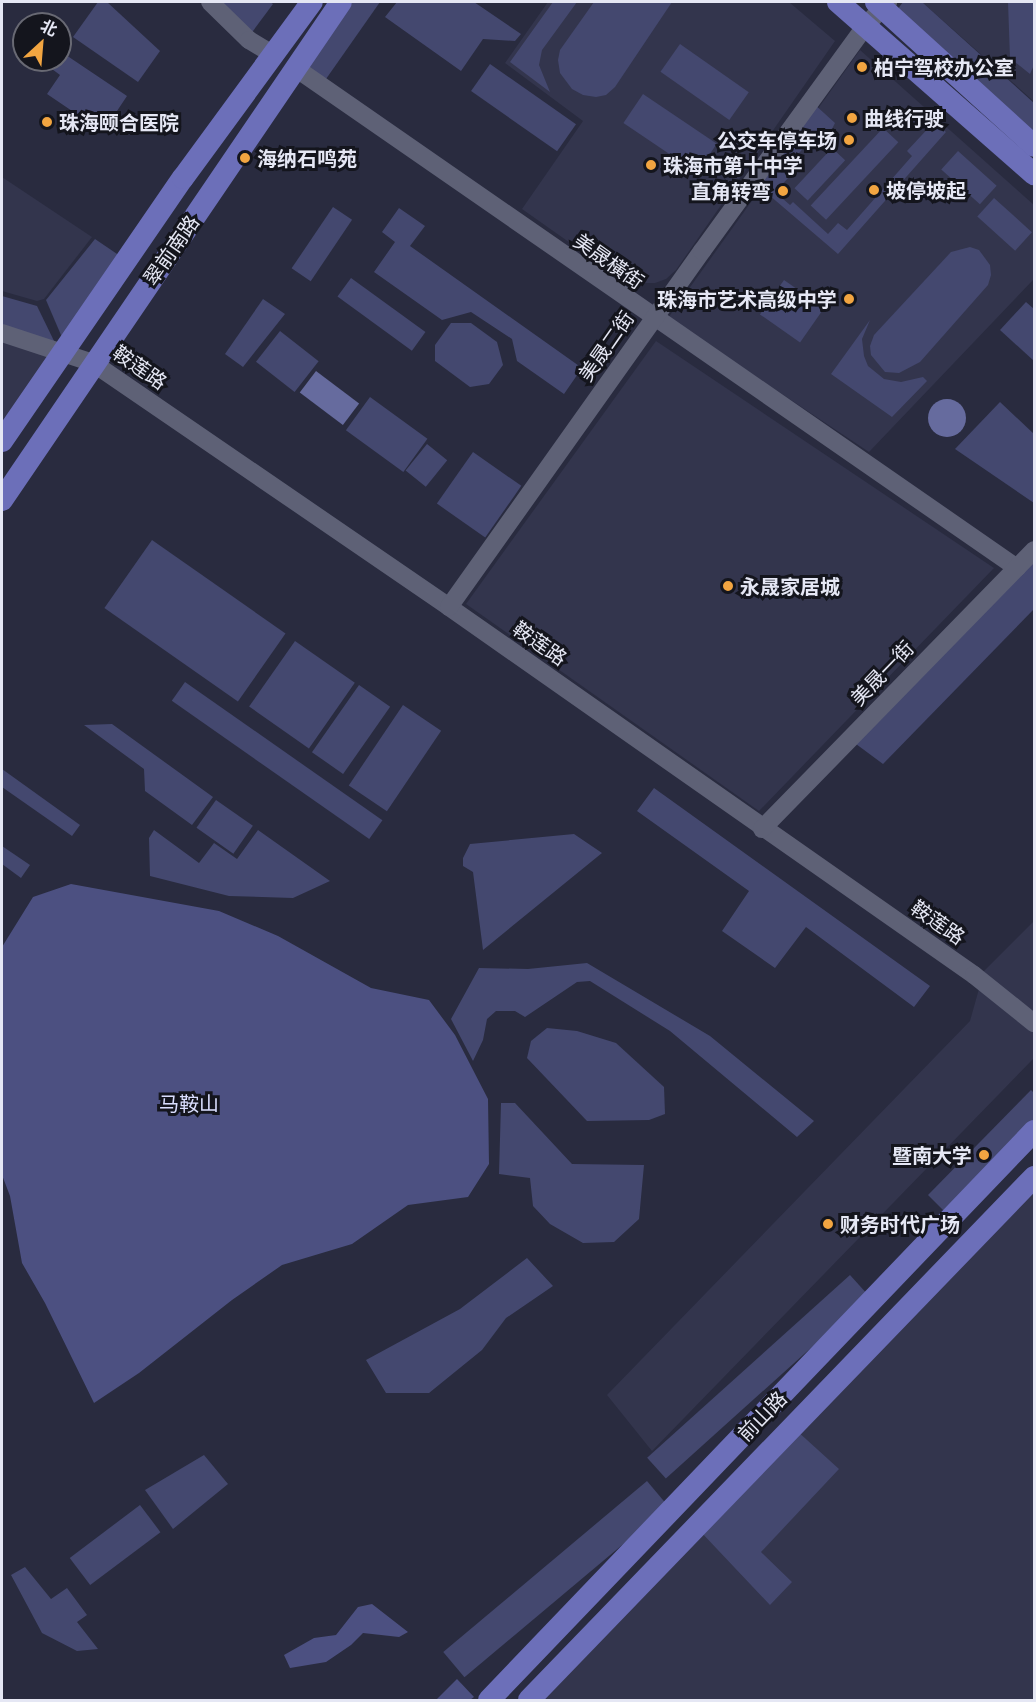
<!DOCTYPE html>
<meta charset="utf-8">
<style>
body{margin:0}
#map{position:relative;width:1036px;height:1702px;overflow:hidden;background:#292b3f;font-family:"Noto Sans","Noto Sans SC",sans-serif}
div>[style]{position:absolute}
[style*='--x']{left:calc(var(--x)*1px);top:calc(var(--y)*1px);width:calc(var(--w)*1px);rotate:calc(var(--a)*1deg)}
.built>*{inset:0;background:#33354d}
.green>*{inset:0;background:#44486f;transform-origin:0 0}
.forest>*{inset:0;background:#4c5081}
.water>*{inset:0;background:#666b9e;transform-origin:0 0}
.round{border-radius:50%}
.minor>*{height:18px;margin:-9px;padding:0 9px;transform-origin:9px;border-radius:9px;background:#5e6176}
.major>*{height:22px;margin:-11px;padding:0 11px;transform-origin:11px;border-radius:11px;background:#6c6fb9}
.dots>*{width:16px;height:16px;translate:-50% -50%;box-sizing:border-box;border:3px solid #14151d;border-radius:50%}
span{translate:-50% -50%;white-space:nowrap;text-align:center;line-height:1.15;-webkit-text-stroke:6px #14151d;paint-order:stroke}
.poi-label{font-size:20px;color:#e5e7f4;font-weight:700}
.left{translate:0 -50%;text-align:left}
.right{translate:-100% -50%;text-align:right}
.street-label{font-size:20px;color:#e5e7f4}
.park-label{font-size:20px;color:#dadefe}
.frame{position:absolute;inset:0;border:3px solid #e5e7f4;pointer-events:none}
.north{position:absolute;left:12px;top:12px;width:60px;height:60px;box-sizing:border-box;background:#14151d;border:2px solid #686973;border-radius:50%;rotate:26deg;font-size:16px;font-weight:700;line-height:24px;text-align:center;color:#e5e7f4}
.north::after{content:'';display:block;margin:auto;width:21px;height:27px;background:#f2a541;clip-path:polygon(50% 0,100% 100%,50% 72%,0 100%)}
</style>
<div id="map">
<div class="built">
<div style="clip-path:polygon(548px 2px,789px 2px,835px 41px,676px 270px,666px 279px,655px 283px,627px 283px,522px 209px,583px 121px,505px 63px)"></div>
<div style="clip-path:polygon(922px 2px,1034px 2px,1034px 102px,1030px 98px)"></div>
<div style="clip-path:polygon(860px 50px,1034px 205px,1034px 279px,869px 452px,668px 318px)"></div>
<div style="clip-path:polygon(2px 177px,92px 237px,44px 299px,37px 301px,2px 291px)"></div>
<div style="clip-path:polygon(2px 334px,63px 352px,2px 438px)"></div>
<div style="clip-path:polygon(656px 341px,994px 568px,759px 811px,466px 604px)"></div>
<div style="clip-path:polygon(1034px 921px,1034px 1058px,652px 1451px,607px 1395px,970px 1021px,984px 971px)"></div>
<div style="clip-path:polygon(1034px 1178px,1034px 1700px,529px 1700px)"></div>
</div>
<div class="green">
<div style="clip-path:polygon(98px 2px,107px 2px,160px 51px,138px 82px,73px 37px)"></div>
<div style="clip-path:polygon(216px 2px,270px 2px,273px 4px,250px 35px)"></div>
<div style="clip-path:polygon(350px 2px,380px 2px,326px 79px,307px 66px)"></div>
<div style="clip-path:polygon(397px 2px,474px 2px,521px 34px,515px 41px,483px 39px,461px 71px,385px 17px)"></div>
<div style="clip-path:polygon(553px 2px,577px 2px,542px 50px,539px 65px,550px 92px,510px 62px)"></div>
<div style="clip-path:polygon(594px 2px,672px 2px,615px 87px,606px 95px,596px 97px,583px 95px,572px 89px,560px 73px,558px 60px,560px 50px)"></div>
<div style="clip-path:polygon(903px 2px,922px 2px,1034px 103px,1034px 136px,897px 10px)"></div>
<div style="clip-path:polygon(1008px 2px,1034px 2px,1034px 65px,1030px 74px,1010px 58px)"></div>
<div style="left:680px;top:44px;width:84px;height:34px;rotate:35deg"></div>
<div style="clip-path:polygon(63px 53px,127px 96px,103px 132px,47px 94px,60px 75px,52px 69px)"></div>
<div style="left:490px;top:64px;width:105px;height:33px;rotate:35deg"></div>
<div style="left:643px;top:94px;width:89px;height:35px;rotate:34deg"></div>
<div style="clip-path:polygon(813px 103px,835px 123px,826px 141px,816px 134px,784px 170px,790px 176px,775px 192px,790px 205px,793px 202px,828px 234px,838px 223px,847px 230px,912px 156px,907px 151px,934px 122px,946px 132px,838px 254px,755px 183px)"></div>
<div style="left:883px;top:128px;width:21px;height:106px;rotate:43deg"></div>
<div style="left:832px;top:148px;width:18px;height:55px;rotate:43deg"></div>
<div style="left:958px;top:151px;width:52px;height:25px;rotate:42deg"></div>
<div style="left:994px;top:198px;width:51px;height:25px;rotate:42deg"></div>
<div style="left:333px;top:207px;width:23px;height:74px;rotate:34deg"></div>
<div style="clip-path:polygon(399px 208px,425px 226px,410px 246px,582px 368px,564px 394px,517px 361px,512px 339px,471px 312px,442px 320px,374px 272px,395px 242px,382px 232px)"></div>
<div style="clip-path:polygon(95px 239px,123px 258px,64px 342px,46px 300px)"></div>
<div style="clip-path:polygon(970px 247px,979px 250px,990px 265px,991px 275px,988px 285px,920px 362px,899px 373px,885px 372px,871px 355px,870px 346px,874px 335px,951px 252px)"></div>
<div style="left:351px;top:278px;width:92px;height:23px;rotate:36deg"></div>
<div style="left:784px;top:280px;width:49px;height:42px;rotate:35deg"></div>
<div style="clip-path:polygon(2px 296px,37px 306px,56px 345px,2px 329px)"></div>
<div style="clip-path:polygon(263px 299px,285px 314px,243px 367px,225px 354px)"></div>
<div style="clip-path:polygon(1026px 302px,1034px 309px,1034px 361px,1000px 330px)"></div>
<div style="clip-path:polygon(870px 320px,862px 339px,864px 356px,868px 366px,884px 379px,901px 382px,923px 377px,927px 381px,892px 417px,831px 374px)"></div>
<div style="clip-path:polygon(451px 323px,471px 323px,497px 342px,503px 365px,489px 384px,470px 387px,435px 361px,435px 345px)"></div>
<div style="left:280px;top:331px;width:49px;height:39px;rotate:38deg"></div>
<div style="left:370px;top:397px;width:71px;height:41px;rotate:36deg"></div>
<div style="clip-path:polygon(1000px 402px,1034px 434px,1034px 503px,955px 449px)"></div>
<div style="left:427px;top:444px;width:26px;height:34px;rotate:39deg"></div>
<div style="left:473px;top:452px;width:59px;height:63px;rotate:35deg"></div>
<div style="left:152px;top:540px;width:163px;height:83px;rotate:35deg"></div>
<div style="clip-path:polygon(1034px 561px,1034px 609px,883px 764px,856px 744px)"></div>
<div style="left:295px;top:641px;width:73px;height:80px;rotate:35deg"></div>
<div style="left:185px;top:682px;width:241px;height:23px;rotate:35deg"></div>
<div style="left:359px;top:685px;width:38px;height:82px;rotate:35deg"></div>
<div style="left:403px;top:705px;width:46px;height:97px;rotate:34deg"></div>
<div style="clip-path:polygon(112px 724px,213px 797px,192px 825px,145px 791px,144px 769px,84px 725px)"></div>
<div style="clip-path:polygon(2px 769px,80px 825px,72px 836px,2px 787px)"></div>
<div style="clip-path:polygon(654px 788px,930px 986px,914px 1007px,806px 927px,775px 968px,722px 931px,749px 891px,637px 811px)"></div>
<div style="left:216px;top:800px;width:45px;height:34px;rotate:35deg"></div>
<div style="clip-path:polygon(154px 830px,199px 863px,214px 843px,237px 859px,258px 830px,330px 881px,293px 898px,229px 896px,150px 876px,149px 838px)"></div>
<div style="clip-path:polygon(574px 834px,602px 853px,483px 950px,473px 872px,463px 866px,463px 858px,470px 844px)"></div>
<div style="clip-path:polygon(2px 846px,30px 865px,21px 878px,2px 864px)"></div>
<div style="clip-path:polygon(587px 963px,710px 1036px,814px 1121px,797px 1137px,670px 1031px,590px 981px,577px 982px,525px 1017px,515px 1011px,496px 1011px,487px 1019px,483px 1040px,473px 1061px,451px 1019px,479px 968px,528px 969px)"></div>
<div style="clip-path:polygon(547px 1028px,577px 1031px,616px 1043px,664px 1087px,665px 1114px,649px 1120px,587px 1121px,527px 1058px,531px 1041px)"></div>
<div style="clip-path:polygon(1031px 1090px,1034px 1093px,1034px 1119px,944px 1211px,928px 1195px)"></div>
<div style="clip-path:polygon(501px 1103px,515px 1103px,572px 1164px,644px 1165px,639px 1219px,614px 1242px,583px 1243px,550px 1224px,533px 1206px,530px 1178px,499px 1174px)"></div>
<div style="clip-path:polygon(527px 1258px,553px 1286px,506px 1318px,482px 1350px,429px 1393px,386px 1393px,366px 1360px,460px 1309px)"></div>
<div style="left:850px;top:1275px;width:28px;height:273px;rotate:48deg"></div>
<div style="clip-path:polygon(796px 1430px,839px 1469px,761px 1552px,792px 1582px,770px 1605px,700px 1531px)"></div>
<div style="clip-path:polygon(204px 1455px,228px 1484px,173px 1529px,145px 1490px)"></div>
<div style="left:647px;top:1481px;width:33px;height:266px;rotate:50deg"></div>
<div style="left:140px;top:1505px;width:34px;height:88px;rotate:53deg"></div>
<div style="clip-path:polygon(25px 1567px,51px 1599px,67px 1588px,87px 1615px,77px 1622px,98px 1649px,77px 1651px,42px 1633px,11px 1575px)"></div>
</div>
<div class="forest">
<div style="clip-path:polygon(71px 884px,219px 911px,278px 936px,371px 988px,429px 1000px,455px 1035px,488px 1099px,489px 1164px,468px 1197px,408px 1205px,352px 1244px,282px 1265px,232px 1300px,139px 1373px,94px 1403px,45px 1303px,22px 1263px,10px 1196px,2px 1175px,2px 947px,33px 897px)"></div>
<div style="clip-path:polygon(372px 1604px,408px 1632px,399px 1637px,363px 1633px,351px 1645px,326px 1662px,290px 1668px,284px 1655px,314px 1638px,336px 1635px,358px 1607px)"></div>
<div style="clip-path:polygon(457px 1679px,474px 1697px,470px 1700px,436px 1700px)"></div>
</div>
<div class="water">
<div style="left:316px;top:371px;width:54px;height:27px;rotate:37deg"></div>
<div class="round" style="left:928px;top:399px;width:38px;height:38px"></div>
</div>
<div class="minor">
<div style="--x:210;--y:2;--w:54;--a:44.3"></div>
<div style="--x:249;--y:40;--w:29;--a:31"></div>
<div style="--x:297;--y:69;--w:876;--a:34.72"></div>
<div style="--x:2;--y:333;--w:96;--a:18.2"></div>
<div style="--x:93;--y:363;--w:432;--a:34.4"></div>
<div style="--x:449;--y:607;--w:641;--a:35.03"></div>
<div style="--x:974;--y:975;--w:77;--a:38.7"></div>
<div style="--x:449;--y:607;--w:437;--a:-54.6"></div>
<div style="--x:702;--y:251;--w:279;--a:-54"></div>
<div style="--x:866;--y:25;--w:32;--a:-46"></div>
<div style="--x:762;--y:829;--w:390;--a:-45.7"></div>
</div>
<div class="major">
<div style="--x:838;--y:2;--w:261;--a:41.3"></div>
<div style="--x:876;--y:2;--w:214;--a:42.3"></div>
<div style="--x:2;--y:441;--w:319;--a:-55.5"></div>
<div style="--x:183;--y:178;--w:218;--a:-53.8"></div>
<div style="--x:2;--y:500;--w:602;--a:-55.76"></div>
<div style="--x:489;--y:1700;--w:788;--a:-46.23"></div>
<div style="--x:529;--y:1700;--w:727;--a:-46"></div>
</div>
<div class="dots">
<div style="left:862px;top:67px;background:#f2a541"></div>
<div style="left:852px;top:118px;background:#f2a541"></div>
<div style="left:47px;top:122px;background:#f2a541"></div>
<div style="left:849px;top:140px;background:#f2a541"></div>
<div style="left:245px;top:158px;background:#f2a541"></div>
<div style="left:651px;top:165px;background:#f2a541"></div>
<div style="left:874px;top:190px;background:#f2a541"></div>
<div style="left:783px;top:191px;background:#f2a541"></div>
<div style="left:849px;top:299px;background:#f2a541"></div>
<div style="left:728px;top:586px;background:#f2a541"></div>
<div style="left:984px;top:1155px;background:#f2a541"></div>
<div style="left:828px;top:1224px;background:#f2a541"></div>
</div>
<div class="poi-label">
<span class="left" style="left:874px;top:67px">柏宁驾校办公室</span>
<span class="left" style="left:864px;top:118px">曲线行驶</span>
<span class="left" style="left:59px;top:122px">珠海颐合医院</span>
<span class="right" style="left:837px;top:140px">公交车停车场</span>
<span class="left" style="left:257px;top:158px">海纳石鸣苑</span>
<span class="left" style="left:663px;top:165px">珠海市第十中学</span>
<span class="left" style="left:886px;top:190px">坡停坡起</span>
<span class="right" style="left:771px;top:191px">直角转弯</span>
<span class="right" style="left:837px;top:299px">珠海市艺术高级中学</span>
<span class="left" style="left:740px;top:586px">永晟家居城</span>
<span class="right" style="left:972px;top:1155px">暨南大学</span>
<span class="left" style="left:840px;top:1224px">财务时代广场</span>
</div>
<div class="street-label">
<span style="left:171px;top:250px;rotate:-55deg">翠前南路</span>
<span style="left:609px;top:261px;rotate:35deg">美晟橫街</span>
<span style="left:606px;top:346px;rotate:-55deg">美晟二街</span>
<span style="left:140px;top:367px;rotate:35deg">鞍莲路</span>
<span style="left:540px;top:643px;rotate:35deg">鞍莲路</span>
<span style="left:882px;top:673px;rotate:-46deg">美晟一街</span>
<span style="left:938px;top:922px;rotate:35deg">鞍莲路</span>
<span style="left:762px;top:1416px;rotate:-46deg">前山路</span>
</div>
<div class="park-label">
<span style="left:189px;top:1103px">马鞍山</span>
</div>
<div class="frame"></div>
<div class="north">北</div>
</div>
